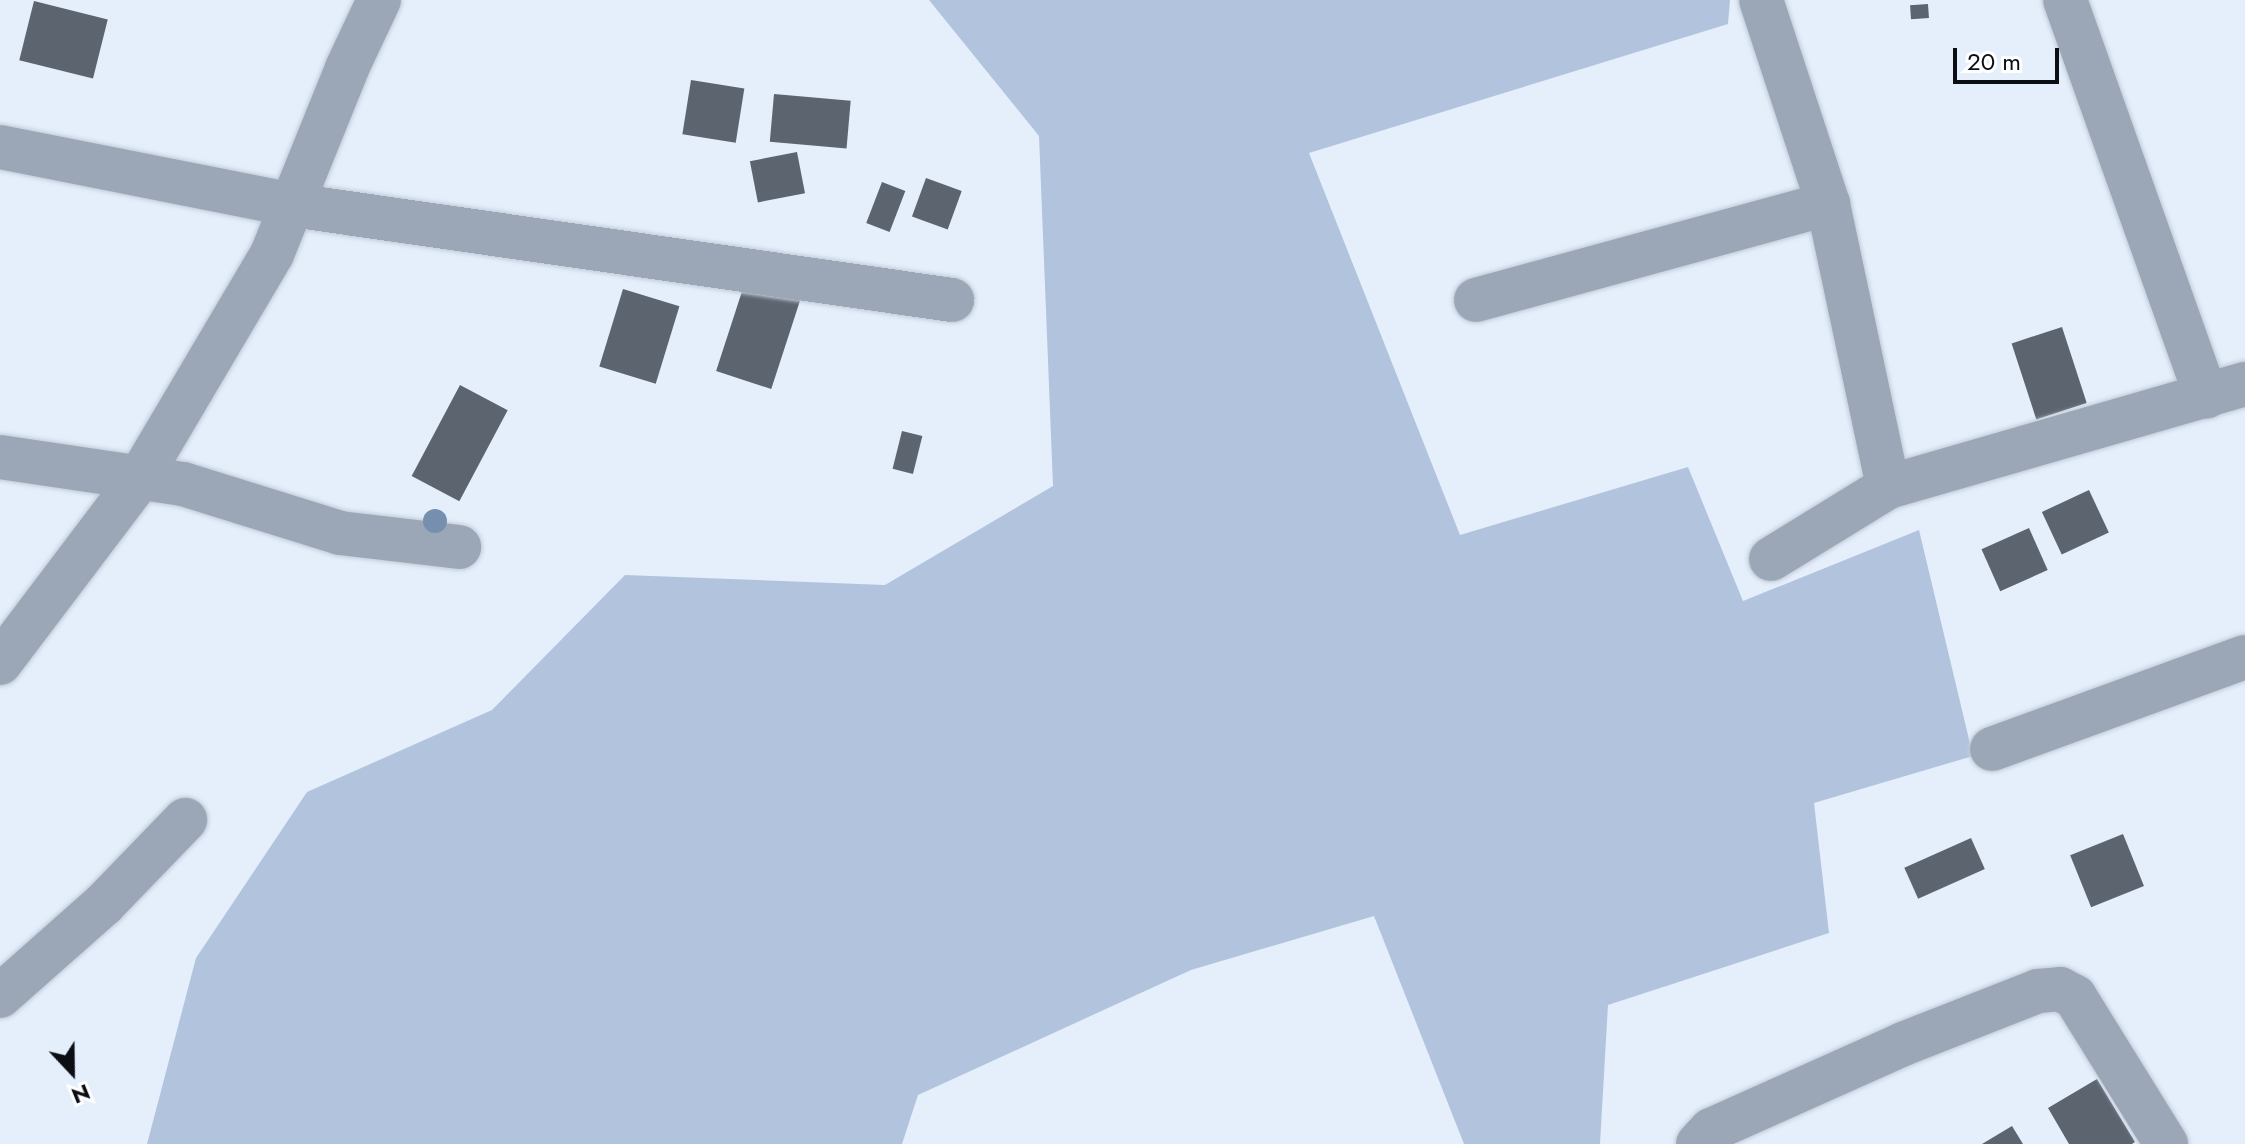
<!DOCTYPE html>
<style>
body{margin:0}
#map{position:relative;width:2245px;height:1144px;overflow:hidden;background:#e5effc;font-family:Jost,sans-serif}
div>[style]{position:absolute}
[style*='--x']{left:calc(var(--x)*1px);top:calc(var(--y)*1px);width:calc(var(--w)*1px);rotate:calc(var(--a)*1deg)}
.green>*{inset:0;background:#b2c4dd}
.building>*{inset:0;background:#5c6470;transform-origin:0 0}
.roads{filter:drop-shadow(0 0 2px #c2cbd7) drop-shadow(0 0 2px #c2cbd7)}
.minor>*{height:44px;margin:-22px;padding:0 22px;transform-origin:22px;border-radius:22px;background:#9ba7b7}
.trees>*{width:24px;height:24px;margin:-12px;border-radius:50%;background:#778fae}
span{translate:-50% -50%;white-space:nowrap;text-align:center;line-height:1.15;-webkit-text-stroke:7px #fff;paint-order:stroke}
.north{position:absolute;left:32px;top:1032px;width:80px;height:80px;-webkit-text-stroke:6px #fff;paint-order:stroke;rotate:158deg;font-size:22px;font-weight:700;line-height:32px;text-align:center;color:#0b0f13}
.north::after{content:'';display:block;margin:auto;width:28px;height:36px;background:#0b0f13;clip-path:polygon(50% 0,100% 100%,50% 72%,0 100%)}
.scale{position:absolute;left:1953px;top:48px;width:106px;height:36px;box-sizing:border-box;border:4px solid #0b0f13;border-top:0;padding-left:10px;font-size:24px;line-height:28px;white-space:nowrap;color:#0b0f13;-webkit-text-stroke:6px #fff;paint-order:stroke}
</style>
<div id="map">
<div class="green">
<div style="clip-path:polygon(929px 0,1730px 0,1728px 24px,1309px 153px,1460px 535px,1688px 467px,1743px 601px,1919px 530px,1973px 756px,1814px 803px,1829px 933px,1608px 1005px,1600px 1144px,1464px 1144px,1374px 916px,1191px 970px,918px 1095px,902px 1144px,147px 1144px,196px 958px,307px 792px,492px 710px,625px 575px,885px 585px,1053px 486px,1039px 136px)"></div>
</div>
<div class="building">
<div style="left:34px;top:1px;width:76px;height:61px;rotate:14deg"></div>
<div style="left:1928px;top:4px;width:14px;height:18px;rotate:86deg"></div>
<div style="left:691px;top:80px;width:54px;height:55px;rotate:9deg"></div>
<div style="left:774px;top:94px;width:77px;height:48px;rotate:5deg"></div>
<div style="left:797px;top:152px;width:42px;height:48px;rotate:79deg"></div>
<div style="left:926px;top:178px;width:38px;height:41px;rotate:20deg"></div>
<div style="left:882px;top:182px;width:25px;height:44px;rotate:21deg"></div>
<div style="left:747px;top:276px;width:58px;height:100px;rotate:18deg"></div>
<div style="left:623px;top:289px;width:59px;height:81px;rotate:17deg"></div>
<div style="left:2062px;top:327px;width:80px;height:53px;rotate:72deg"></div>
<div style="left:460px;top:385px;width:54px;height:103px;rotate:28deg"></div>
<div style="left:902px;top:431px;width:21px;height:39px;rotate:14deg"></div>
<div style="left:2089px;top:490px;width:47px;height:52px;rotate:65deg"></div>
<div style="left:2029px;top:528px;width:46px;height:52px;rotate:66deg"></div>
<div style="left:2123px;top:834px;width:56px;height:57px;rotate:68deg"></div>
<div style="left:1971px;top:838px;width:34px;height:73px;rotate:66deg"></div>
<div style="clip-path:polygon(2097px 1079px,2135px 1142px,2132px 1144px,2069px 1144px,2048px 1108px)"></div>
<div style="clip-path:polygon(2012px 1126px,2023px 1144px,1982px 1144px)"></div>
</div>
<div class="roads">
<div class="minor">
<div style="--x:1761;--y:0;--w:215;--a:71.8"></div>
<div style="--x:1828;--y:204;--w:289;--a:78"></div>
<div style="--x:2065;--y:0;--w:421;--a:70.4"></div>
<div style="--x:0;--y:147;--w:298;--a:11.2"></div>
<div style="--x:292;--y:205;--w:667;--a:8.19"></div>
<div style="--x:1476;--y:300;--w:365;--a:-15.3"></div>
<div style="--x:0;--y:457;--w:185;--a:8.4"></div>
<div style="--x:183;--y:484;--w:164;--a:17.3"></div>
<div style="--x:340;--y:533;--w:120;--a:6.7"></div>
<div style="--x:1771;--y:559;--w:137;--a:-31.6"></div>
<div style="--x:1888;--y:487;--w:372;--a:-16.1"></div>
<div style="--x:0;--y:663;--w:231;--a:-52.9"></div>
<div style="--x:139;--y:479;--w:261;--a:-59.4"></div>
<div style="--x:272;--y:254;--w:201;--a:-68"></div>
<div style="--x:347;--y:68;--w:75;--a:-64.8"></div>
<div style="--x:1992;--y:749;--w:269;--a:-20"></div>
<div style="--x:0;--y:996;--w:139;--a:-41.5"></div>
<div style="--x:104;--y:904;--w:117;--a:-46"></div>
<div style="--x:1698;--y:1144;--w:19;--a:-47"></div>
<div style="--x:1711;--y:1130;--w:210;--a:-24.1"></div>
<div style="--x:1903;--y:1044;--w:145;--a:-21.4"></div>
<div style="--x:2038;--y:991;--w:22;--a:-5"></div>
<div style="--x:2060;--y:989;--w:17;--a:28"></div>
<div style="--x:2075;--y:997;--w:173;--a:58.2"></div>
</div>
</div>
<div class="trees">
<div style="left:435px;top:521px"></div>
</div>
<div class="north">N</div>
<div class="scale">20 m</div>
</div>
